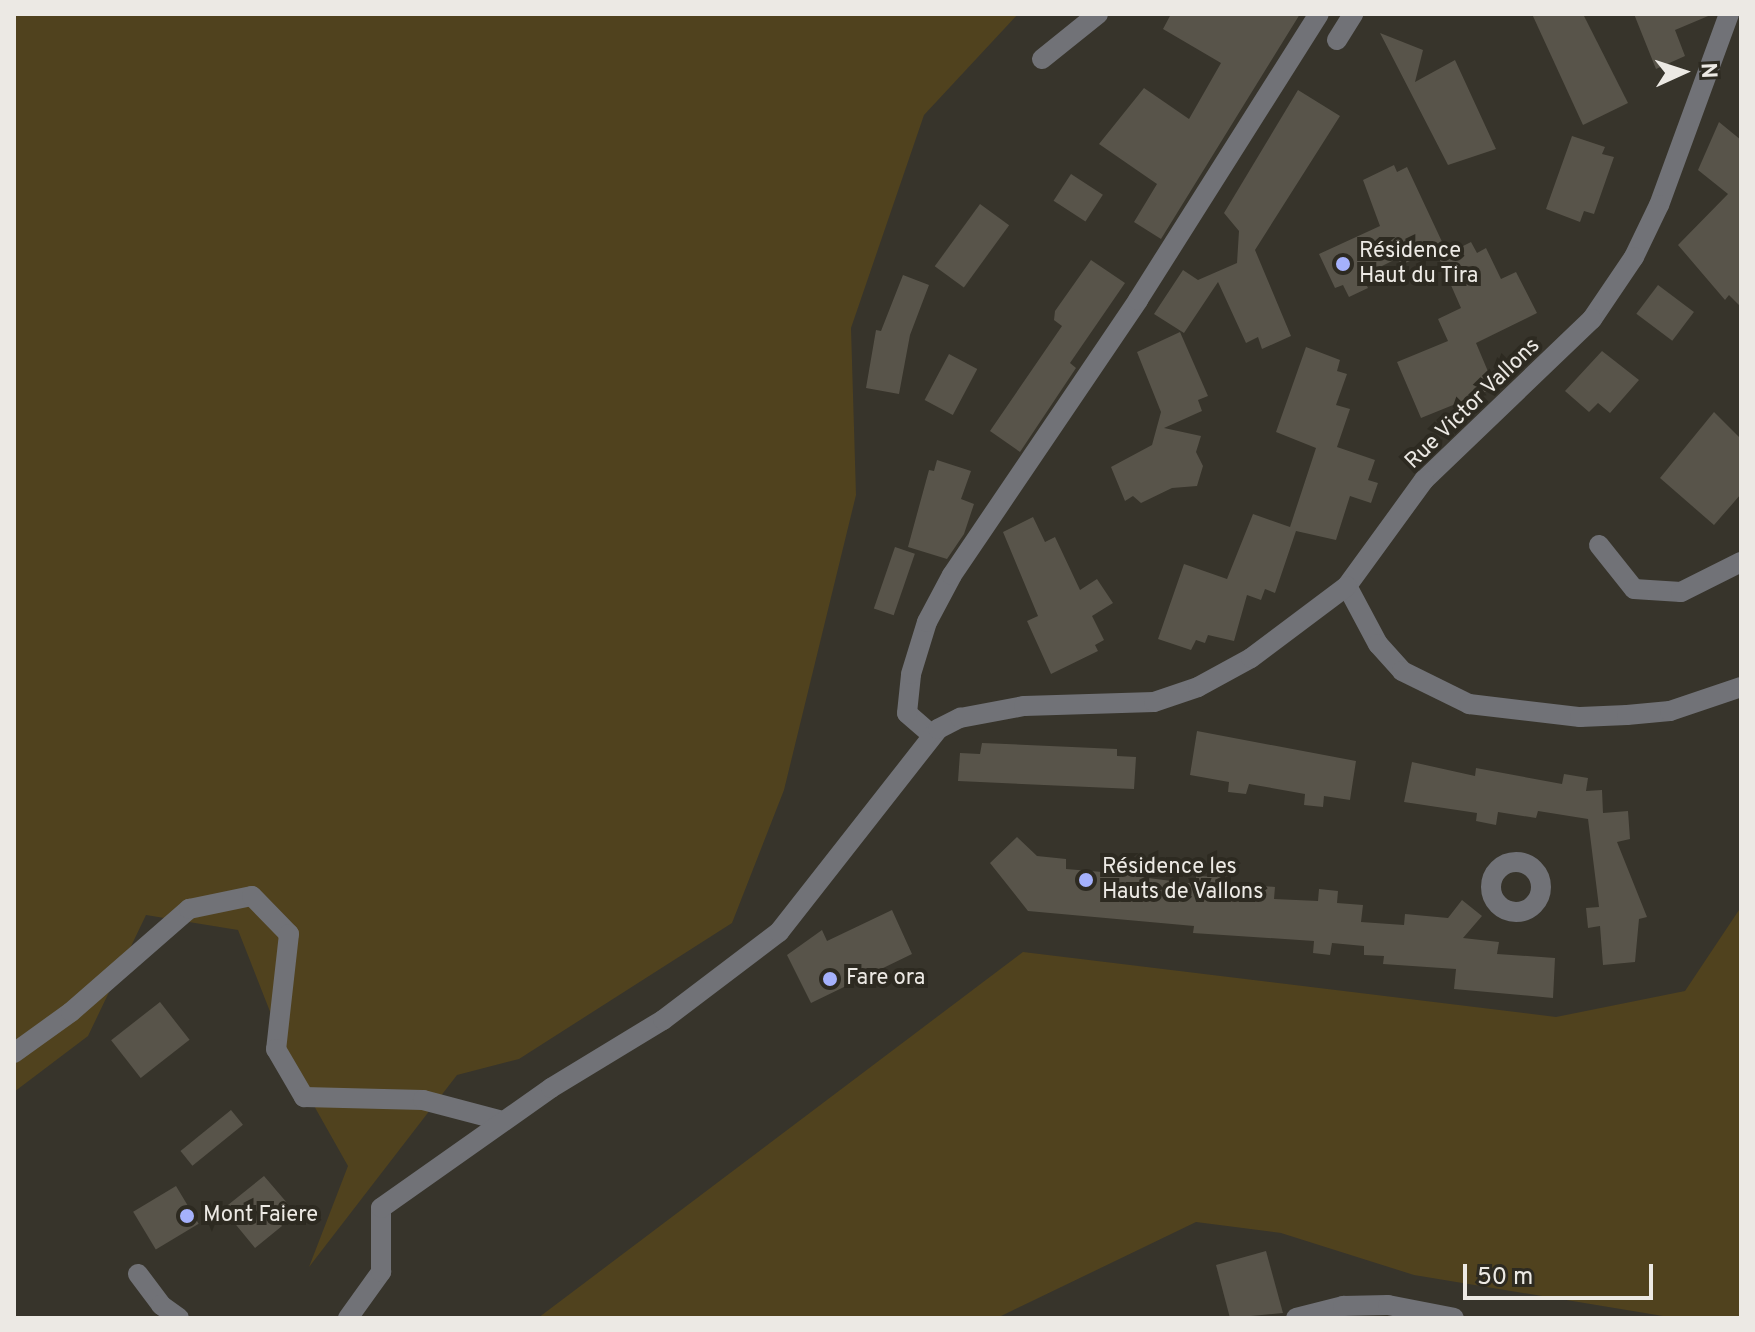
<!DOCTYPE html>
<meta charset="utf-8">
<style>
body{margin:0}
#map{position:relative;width:1755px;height:1332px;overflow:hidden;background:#37342b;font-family:Overpass,sans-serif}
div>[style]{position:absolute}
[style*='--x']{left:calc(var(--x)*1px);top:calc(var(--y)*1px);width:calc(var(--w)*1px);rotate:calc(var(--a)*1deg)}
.green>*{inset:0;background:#50421e}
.building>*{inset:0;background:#58544a;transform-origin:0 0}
.minor>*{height:20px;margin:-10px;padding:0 10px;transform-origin:10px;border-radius:10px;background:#717277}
.minor>.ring{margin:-10px;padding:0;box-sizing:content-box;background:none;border:20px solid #717277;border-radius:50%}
.dots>*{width:22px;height:22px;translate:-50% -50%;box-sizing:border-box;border:4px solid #2d2a21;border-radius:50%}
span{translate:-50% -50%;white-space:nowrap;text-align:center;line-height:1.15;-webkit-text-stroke:8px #2d2a21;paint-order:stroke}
.poi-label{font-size:22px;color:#ece9e4}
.left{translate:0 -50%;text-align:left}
.street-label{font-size:22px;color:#ece9e4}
.frame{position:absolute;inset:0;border:16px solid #ece9e4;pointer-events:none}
.north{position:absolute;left:1643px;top:32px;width:80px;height:80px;-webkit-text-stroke:6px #2d2a21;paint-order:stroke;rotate:87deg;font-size:22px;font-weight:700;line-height:32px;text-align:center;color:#ece9e4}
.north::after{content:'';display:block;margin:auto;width:28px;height:36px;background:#ece9e4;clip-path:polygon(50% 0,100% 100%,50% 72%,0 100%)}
.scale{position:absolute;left:1463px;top:1264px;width:190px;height:36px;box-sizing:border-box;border:4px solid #ece9e4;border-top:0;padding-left:10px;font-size:24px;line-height:28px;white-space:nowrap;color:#ece9e4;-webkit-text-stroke:6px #2d2a21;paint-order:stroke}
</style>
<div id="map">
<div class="green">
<div style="clip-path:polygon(14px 14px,1018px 14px,924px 115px,851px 328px,856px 495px,784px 790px,732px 923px,519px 1059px,457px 1075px,309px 1267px,348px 1166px,291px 1065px,238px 930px,146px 915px,88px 1036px,14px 1092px)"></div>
<div style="clip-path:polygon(1741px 907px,1741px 1318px,1675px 1318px,1414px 1275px,1281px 1233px,1196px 1222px,997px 1318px,538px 1318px,1023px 952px,1556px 1017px,1685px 991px)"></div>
</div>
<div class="building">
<div style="clip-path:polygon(1171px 14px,1300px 14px,1161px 239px,1134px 222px,1157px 184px,1099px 144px,1144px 88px,1189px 119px,1221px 63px,1163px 29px)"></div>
<div style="clip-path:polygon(1532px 14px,1583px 14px,1628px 103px,1583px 125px)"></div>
<div style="clip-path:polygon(1634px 14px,1713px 14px,1675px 30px,1685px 56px,1656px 69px)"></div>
<div style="clip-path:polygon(1380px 33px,1423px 50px,1415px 82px,1455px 60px,1496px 149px,1448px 165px)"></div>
<div style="clip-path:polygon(1298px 90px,1340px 116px,1255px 250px,1291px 336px,1262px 349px,1258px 337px,1246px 343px,1218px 282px,1184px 333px,1154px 314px,1183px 270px,1198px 280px,1237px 263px,1239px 231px,1224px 213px)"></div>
<div style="clip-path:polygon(1719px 122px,1741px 140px,1741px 307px,1729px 295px,1725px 300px,1678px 245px,1728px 194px,1698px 170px)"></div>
<div style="clip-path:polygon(1572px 136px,1605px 147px,1602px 154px,1614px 157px,1594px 214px,1584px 211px,1580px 222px,1546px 209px)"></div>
<div style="clip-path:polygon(1394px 165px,1397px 172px,1407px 167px,1444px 246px,1401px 265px,1398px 258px,1362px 276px,1368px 288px,1349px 297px,1343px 285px,1335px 288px,1319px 254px,1380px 226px,1363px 180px)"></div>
<div style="left:1071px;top:174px;width:38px;height:32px;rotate:33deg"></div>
<div style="left:980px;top:204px;width:36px;height:77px;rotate:36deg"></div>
<div style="clip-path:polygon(1471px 242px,1477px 253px,1486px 248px,1501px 279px,1516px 272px,1537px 313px,1476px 343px,1495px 388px,1421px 418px,1397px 362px,1448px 341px,1438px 319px,1461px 308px,1439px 258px)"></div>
<div style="clip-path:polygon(1091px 260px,1125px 283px,1070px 363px,1076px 368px,1020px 452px,990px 431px,1062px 326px,1054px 320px,1055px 311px)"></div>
<div style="clip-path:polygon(903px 275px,929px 285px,910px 335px,899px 394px,866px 388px,876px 330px,881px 331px)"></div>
<div style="left:1658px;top:285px;width:45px;height:36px;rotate:37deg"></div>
<div style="clip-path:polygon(1180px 332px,1208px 396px,1198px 400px,1202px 411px,1164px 428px,1201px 436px,1196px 452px,1203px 466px,1197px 486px,1172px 488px,1141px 503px,1133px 496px,1125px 501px,1111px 467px,1152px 445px,1161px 412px,1137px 352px)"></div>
<div style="clip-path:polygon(1306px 347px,1340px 360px,1337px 371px,1347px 374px,1336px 405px,1350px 409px,1337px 447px,1375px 460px,1368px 480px,1378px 483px,1371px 503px,1350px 496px,1336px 540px,1296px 531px,1275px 593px,1265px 589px,1261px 600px,1247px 595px,1234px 641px,1208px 635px,1205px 643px,1196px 640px,1191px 650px,1158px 639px,1184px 564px,1227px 579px,1253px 514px,1290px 527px,1316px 448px,1276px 432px)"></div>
<div style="clip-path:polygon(1602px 351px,1639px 380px,1610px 413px,1598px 403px,1589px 412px,1565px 391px)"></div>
<div style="left:949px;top:354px;width:32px;height:52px;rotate:28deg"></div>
<div style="clip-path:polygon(1714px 412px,1741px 439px,1741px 494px,1714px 525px,1660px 478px)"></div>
<div style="clip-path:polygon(937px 460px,971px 471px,961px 499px,974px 504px,964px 534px,947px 559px,908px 547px,929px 470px,934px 471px)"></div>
<div style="clip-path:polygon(1033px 517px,1045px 542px,1055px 537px,1080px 590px,1097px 579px,1113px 603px,1092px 616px,1104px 640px,1095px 645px,1098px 651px,1051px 674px,1027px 621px,1038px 616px,1003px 532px)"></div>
<div style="left:895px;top:547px;width:21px;height:65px;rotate:19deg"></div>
<div style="clip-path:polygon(1197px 731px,1356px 761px,1350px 800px,1324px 796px,1323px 807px,1304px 805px,1305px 794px,1249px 784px,1246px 794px,1228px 792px,1229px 782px,1190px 775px)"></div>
<div style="clip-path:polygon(982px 743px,1117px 749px,1117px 756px,1136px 757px,1134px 789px,958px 781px,960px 753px,980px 754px)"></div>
<div style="clip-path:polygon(1412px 762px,1475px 776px,1476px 768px,1562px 784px,1564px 774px,1588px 778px,1586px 791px,1602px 790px,1603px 813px,1628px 811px,1630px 839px,1617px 842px,1647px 917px,1639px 919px,1635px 962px,1603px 965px,1600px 926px,1588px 928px,1586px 908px,1599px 907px,1588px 819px,1538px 811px,1536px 818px,1498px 812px,1496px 825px,1476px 821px,1477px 813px,1404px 802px)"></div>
<div style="clip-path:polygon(1017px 837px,1037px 856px,1066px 859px,1066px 869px,1127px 874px,1127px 869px,1150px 871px,1148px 878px,1196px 884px,1196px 876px,1224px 877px,1223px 883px,1275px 887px,1274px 899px,1318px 901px,1319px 889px,1338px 891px,1337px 903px,1363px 905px,1361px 922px,1404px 925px,1405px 914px,1448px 918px,1462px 900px,1482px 916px,1463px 938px,1499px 942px,1497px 954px,1555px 958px,1553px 998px,1454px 989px,1456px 969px,1383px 964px,1384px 956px,1364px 955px,1364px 946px,1332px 943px,1330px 955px,1313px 953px,1314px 941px,1193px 933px,1194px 926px,1028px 911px,990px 863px)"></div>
<div style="clip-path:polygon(892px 910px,912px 954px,811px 1003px,787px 955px,822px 930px,827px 941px)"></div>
<div style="left:160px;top:1002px;width:48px;height:62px;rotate:52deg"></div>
<div style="left:231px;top:1110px;width:19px;height:65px;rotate:51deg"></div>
<div style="clip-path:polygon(264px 1176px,288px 1204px,274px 1216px,282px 1226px,255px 1248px,223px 1209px)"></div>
<div style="left:176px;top:1186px;width:44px;height:50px;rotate:59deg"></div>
<div style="clip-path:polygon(1266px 1251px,1283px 1313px,1230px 1318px,1216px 1265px)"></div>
</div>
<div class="minor">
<div style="--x:1729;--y:14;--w:203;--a:110.1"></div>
<div style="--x:1659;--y:205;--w:58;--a:115.7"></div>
<div style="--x:1634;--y:257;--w:75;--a:124.1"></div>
<div style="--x:1592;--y:319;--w:233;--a:136.2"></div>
<div style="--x:1424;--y:480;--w:131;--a:126"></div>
<div style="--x:1347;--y:586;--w:66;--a:61.9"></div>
<div style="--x:1378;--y:644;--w:36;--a:48"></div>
<div style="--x:1402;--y:671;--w:75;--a:26.2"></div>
<div style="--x:1469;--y:704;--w:112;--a:6.7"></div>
<div style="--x:1580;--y:717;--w:47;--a:-2.4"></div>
<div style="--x:1627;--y:715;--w:43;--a:-5.3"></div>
<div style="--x:1670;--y:711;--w:75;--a:-18.7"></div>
<div style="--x:1337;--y:40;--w:31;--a:-58"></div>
<div style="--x:1042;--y:59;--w:72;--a:-38.8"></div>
<div style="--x:1599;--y:545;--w:56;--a:51.5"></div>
<div style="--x:1634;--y:589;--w:47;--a:3.7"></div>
<div style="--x:1681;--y:592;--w:67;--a:-26.6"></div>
<div style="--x:932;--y:735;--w:33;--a:-139"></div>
<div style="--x:907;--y:713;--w:39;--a:-84"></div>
<div style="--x:911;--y:674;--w:54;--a:-72.9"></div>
<div style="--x:927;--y:622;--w:53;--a:-62"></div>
<div style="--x:952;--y:575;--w:332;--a:-55.9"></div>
<div style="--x:1138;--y:300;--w:338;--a:-57.7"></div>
<div class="ring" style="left:1491px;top:862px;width:30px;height:30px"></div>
<div style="--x:14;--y:1053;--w:70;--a:-35.7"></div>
<div style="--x:71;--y:1012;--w:157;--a:-41.1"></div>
<div style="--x:189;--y:909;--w:64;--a:-11.7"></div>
<div style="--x:252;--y:896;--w:53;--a:45.8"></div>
<div style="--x:289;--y:934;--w:116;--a:96.4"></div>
<div style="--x:276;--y:1049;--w:56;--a:59.7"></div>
<div style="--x:304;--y:1097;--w:119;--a:1.4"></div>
<div style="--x:423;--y:1100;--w:83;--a:14.7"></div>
<div style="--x:138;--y:1274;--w:39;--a:53"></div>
<div style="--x:161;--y:1305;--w:22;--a:36"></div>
<div style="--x:348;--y:1318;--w:57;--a:-54.3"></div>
<div style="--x:381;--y:1272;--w:64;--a:-90"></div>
<div style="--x:381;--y:1208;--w:208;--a:-35.2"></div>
<div style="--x:551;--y:1088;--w:131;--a:-31.3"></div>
<div style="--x:663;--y:1020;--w:146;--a:-37.2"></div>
<div style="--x:779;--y:932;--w:258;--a:-51.9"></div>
<div style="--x:938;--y:729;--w:25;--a:-27"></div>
<div style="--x:960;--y:718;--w:65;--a:-10.6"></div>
<div style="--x:1024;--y:706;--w:130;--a:-1.8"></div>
<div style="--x:1154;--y:702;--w:46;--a:-18.8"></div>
<div style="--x:1198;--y:687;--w:60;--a:-28.7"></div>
<div style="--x:1251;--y:658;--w:120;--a:-36.9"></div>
<div style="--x:1296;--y:1318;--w:49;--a:-14.3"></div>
<div style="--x:1343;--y:1306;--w:45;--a:-1.3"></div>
<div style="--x:1388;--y:1305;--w:67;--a:11.1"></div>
</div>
<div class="dots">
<div style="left:1343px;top:264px;background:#a5b1fc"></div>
<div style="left:1086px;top:880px;background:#a5b1fc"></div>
<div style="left:830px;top:979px;background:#a5b1fc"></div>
<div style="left:187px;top:1216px;background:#a5b1fc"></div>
</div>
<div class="poi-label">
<span class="left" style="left:1359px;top:264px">Résidence<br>Haut du Tira</span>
<span class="left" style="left:1102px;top:880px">Résidence les<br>Hauts de Vallons</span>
<span class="left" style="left:846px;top:979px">Fare ora</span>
<span class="left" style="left:203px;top:1216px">Mont Faiere</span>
</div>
<div class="street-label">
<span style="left:1473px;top:404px;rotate:-44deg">Rue Victor Vallons</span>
</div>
<div class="frame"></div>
<div class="north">N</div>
<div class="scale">50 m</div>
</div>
